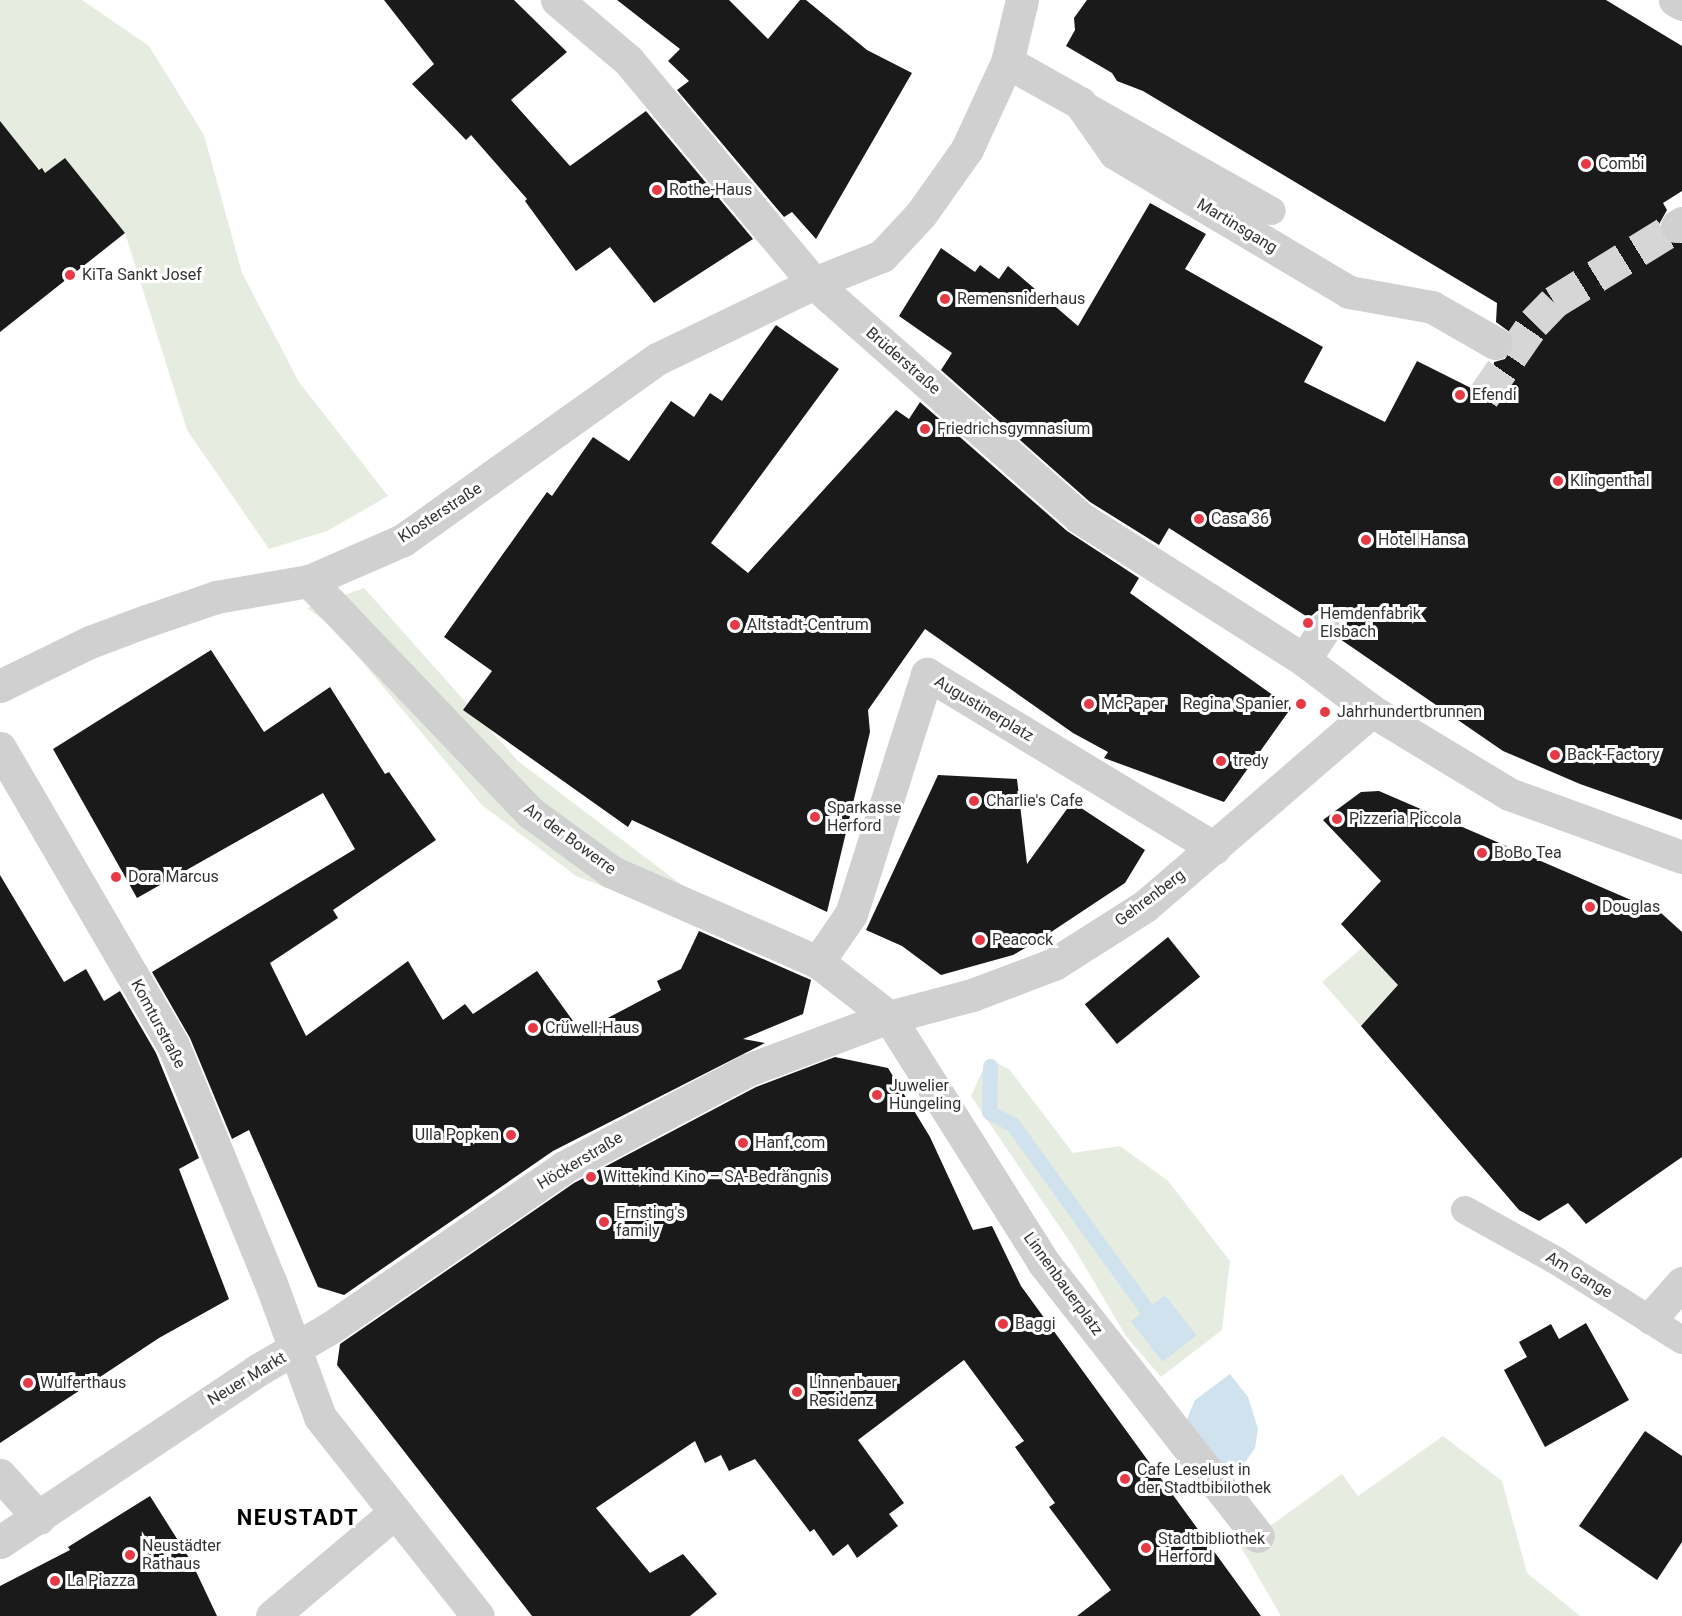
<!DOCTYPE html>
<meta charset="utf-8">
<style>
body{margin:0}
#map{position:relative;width:1682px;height:1616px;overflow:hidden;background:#fff;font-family:Roboto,sans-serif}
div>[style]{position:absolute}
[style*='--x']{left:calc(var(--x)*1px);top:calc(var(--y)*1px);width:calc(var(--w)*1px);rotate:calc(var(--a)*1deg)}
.green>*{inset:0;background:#e6ecdf}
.water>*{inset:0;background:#cfe2ee;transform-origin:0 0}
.stream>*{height:15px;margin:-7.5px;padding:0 7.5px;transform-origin:7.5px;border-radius:7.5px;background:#cfe2ee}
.building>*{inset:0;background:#1a1a1a;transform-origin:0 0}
.street-tunnel>*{height:33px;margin-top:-16.5px;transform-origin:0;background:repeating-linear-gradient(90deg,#d6d6d6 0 33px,transparent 0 49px)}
.lane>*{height:28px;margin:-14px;padding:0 14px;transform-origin:14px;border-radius:14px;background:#d0d0d0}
.street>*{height:33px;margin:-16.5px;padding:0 16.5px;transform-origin:16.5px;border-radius:16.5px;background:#d0d0d0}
.dots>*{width:16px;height:16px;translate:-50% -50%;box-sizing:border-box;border:3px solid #fff;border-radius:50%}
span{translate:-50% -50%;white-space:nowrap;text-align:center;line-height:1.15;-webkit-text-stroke:6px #fff;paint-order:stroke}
.poi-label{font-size:16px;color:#333}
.left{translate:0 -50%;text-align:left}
.right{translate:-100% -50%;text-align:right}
.street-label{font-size:16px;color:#333}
.district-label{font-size:22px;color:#000;font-weight:700;letter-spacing:1.5px}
</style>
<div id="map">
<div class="green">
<div style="clip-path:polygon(0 0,82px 0,149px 46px,204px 135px,242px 273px,299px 382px,388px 496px,327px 531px,269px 549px,187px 430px,125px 233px,65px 158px,45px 173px,0 138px)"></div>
<div style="clip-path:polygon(364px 588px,518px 761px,769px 951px,576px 876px,482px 805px,334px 628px,307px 608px)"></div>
<div style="clip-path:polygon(1363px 947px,1402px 981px,1361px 1026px,1322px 982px)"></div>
<div style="clip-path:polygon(988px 1059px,1009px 1069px,1073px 1153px,1120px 1146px,1168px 1181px,1230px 1261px,1222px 1330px,1161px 1377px,1126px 1336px,1074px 1248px,971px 1096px)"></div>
<div style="clip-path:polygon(1443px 1436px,1502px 1481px,1527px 1573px,1580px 1616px,1281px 1616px,1241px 1547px,1342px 1474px,1358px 1496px)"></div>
</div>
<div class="water">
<div style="left:1165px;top:1295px;width:51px;height:43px;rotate:52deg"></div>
<div style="clip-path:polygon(1230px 1374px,1248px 1397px,1258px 1429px,1255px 1448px,1246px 1461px,1228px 1475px,1187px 1419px,1195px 1400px)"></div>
</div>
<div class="stream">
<div style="--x:990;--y:1066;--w:46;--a:91.2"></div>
<div style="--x:989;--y:1112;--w:27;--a:28"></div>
<div style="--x:1013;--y:1125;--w:228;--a:54.1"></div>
</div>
<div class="building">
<div style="clip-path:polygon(384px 0,514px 0,567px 52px,511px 100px,570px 166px,646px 111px,753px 239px,654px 303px,610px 247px,576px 271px,525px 201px,527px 199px,471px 135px,466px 140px,412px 84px,434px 64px)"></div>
<div style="clip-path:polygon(617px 0,729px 0,768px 39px,800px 0,806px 0,867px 50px,912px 73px,816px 239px,792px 212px,784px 217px,677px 90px,689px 81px,668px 61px,680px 49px)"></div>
<div style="clip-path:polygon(1087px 0,1606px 0,1682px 46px,1682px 191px,1663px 203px,1667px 210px,1658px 226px,1667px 242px,1682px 243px,1682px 820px,1580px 784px,1503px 751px,1340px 639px,1344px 628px,1335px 612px,1317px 611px,1309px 618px,1169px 528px,1159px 545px,1090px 502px,941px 370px,952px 353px,899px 316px,941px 248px,975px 272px,980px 265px,999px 279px,1008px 266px,1078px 326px,1150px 203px,1206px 234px,1185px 269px,1323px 347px,1304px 382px,1385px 422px,1417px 361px,1493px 399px,1494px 362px,1505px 359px,1514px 344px,1511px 333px,1496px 322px,1497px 303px,1143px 91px,1117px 81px,1112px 73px,1066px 46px,1075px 30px,1074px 18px)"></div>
<div style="clip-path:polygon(0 121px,39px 170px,42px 168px,45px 173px,65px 158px,125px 233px,0 332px)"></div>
<div style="clip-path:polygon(776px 325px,839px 369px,711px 543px,748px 573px,896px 410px,909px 419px,920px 402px,1067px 531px,1139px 578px,1130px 593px,1291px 708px,1224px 802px,1104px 758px,1108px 752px,1073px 733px,925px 629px,868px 710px,870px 732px,827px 912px,632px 820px,628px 827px,463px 710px,492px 671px,444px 637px,547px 492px,552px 496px,593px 437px,629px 461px,671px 401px,694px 417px,710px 393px,722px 401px)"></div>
<div style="clip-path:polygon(211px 650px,264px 732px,330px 687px,385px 774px,389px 772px,436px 840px,333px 910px,338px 918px,270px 963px,306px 1036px,408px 961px,443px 1020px,465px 1004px,473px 1014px,537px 971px,581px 1032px,661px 990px,657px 981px,681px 969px,699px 931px,811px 980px,803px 1014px,743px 1039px,765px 1043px,553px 1151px,344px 1295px,318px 1287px,249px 1130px,232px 1139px,190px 1038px,152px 972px,355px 849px,323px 793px,137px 898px,53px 749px)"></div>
<div style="clip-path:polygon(938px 775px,1017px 779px,1027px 864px,1072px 802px,1145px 850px,1125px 883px,1036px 942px,1013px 955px,941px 975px,902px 946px,866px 930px)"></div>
<div style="clip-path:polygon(1379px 791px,1661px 913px,1682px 932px,1682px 1157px,1586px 1224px,1568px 1203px,1539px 1221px,1519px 1210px,1361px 1026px,1398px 985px,1341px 924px,1381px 881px,1323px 820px,1361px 792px)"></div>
<div style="clip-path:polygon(0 875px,64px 982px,86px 969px,104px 1001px,120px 991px,156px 1053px,199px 1158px,179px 1169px,229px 1299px,159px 1338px,0 1443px)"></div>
<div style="left:1168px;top:937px;width:51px;height:107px;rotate:51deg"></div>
<div style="clip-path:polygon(835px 1057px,888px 1068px,930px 1137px,973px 1230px,992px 1226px,1021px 1286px,1261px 1616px,1077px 1616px,1111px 1590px,1049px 1507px,1055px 1503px,1015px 1447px,1024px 1441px,964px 1360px,858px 1440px,904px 1503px,889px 1514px,898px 1526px,857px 1558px,848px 1544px,833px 1556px,814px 1529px,810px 1532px,755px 1459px,729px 1471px,721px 1455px,705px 1463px,695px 1441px,596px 1508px,650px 1573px,683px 1554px,717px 1594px,690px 1616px,532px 1616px,337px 1365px,340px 1344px,574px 1183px,756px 1087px)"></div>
<div style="clip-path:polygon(1586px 1323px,1629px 1400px,1545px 1447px,1504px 1370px,1527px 1357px,1519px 1342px,1551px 1324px,1559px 1339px)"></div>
<div style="clip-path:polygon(1645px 1431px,1682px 1456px,1682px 1542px,1657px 1580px,1579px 1526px)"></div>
<div style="clip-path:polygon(150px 1496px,191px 1561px,217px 1616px,0 1616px,0 1586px,70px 1550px,68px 1547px)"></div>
</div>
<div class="street-tunnel">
<div style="--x:1483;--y:397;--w:90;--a:-55.4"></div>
<div style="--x:1534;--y:323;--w:29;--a:-46"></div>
<div style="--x:1554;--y:302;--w:145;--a:-31.7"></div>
</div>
<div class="lane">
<div style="--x:1080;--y:103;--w:220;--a:29.4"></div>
<div style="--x:1465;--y:1210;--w:103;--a:29.1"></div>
<div style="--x:1555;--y:1260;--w:150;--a:32.2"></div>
</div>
<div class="street">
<div style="--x:557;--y:0;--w:93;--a:40.2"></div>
<div style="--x:628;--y:60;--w:290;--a:50.2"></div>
<div style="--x:814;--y:283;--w:354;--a:41.4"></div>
<div style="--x:1079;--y:517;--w:267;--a:32.4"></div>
<div style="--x:1304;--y:660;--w:85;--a:36.9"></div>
<div style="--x:1372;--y:711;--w:160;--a:31.2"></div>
<div style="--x:1509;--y:794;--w:184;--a:20"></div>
<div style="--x:1675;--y:0;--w:8;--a:30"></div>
<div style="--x:1007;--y:62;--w:84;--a:29.3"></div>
<div style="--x:1080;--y:103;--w:61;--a:55"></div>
<div style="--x:1115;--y:153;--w:272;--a:30.7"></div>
<div style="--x:1349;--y:292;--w:84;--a:10.2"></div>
<div style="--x:1432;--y:307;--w:73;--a:29.7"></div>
<div style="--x:1677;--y:226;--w:6;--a:-31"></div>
<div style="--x:309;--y:581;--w:321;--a:46.3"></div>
<div style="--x:531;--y:813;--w:100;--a:36.1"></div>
<div style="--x:612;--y:872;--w:225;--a:23.6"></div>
<div style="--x:818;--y:962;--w:90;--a:37.8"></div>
<div style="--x:889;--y:1017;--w:289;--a:57.8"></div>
<div style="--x:1043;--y:1262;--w:348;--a:51.9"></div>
<div style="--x:1304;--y:660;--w:38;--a:-57"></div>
<div style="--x:0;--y:686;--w:100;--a:-26.1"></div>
<div style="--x:90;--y:642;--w:60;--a:-20.6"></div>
<div style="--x:146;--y:621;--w:74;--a:-18.9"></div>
<div style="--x:216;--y:597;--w:94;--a:-9.8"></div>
<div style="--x:309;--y:581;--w:103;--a:-23.6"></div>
<div style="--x:403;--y:540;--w:312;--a:-35.5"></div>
<div style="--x:657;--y:359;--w:174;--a:-25.8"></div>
<div style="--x:814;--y:283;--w:73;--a:-21.7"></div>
<div style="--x:882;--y:256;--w:57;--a:-47.1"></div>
<div style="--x:921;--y:214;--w:80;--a:-54.7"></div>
<div style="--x:967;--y:149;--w:96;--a:-65.3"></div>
<div style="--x:1007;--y:62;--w:64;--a:-76.4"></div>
<div style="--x:0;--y:748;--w:344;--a:59.8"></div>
<div style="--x:173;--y:1045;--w:255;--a:67.7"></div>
<div style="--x:270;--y:1281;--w:145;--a:69.8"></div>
<div style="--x:320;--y:1417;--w:254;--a:51.6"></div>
<div style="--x:818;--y:962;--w:58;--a:-55.5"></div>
<div style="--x:851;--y:914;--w:252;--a:-72.4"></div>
<div style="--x:927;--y:674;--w:336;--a:31.2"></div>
<div style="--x:1651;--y:1318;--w:47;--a:-48.5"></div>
<div style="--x:0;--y:1475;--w:58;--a:47.8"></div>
<div style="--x:0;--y:1542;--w:308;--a:-33.7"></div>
<div style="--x:256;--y:1371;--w:86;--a:-30.2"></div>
<div style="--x:330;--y:1328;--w:284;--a:-34.5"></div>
<div style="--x:564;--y:1167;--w:208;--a:-27.8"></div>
<div style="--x:748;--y:1070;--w:151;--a:-20.6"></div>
<div style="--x:889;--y:1017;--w:86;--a:-14.8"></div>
<div style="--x:972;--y:995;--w:88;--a:-20.7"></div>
<div style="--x:1054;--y:964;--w:108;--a:-32.5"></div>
<div style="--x:1145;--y:906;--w:299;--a:-40.7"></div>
<div style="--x:272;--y:1616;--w:158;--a:-40.1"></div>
</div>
<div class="dots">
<div style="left:1586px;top:164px;background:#e63946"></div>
<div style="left:657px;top:190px;background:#e63946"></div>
<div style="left:70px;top:275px;background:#e63946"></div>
<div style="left:945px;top:299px;background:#e63946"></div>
<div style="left:1460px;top:395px;background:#e63946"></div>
<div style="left:925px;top:429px;background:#e63946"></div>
<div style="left:1558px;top:481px;background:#e63946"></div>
<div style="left:1199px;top:519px;background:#e63946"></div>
<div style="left:1366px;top:540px;background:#e63946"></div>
<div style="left:1308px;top:623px;background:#e63946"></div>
<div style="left:735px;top:625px;background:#e63946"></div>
<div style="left:1089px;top:704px;background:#e63946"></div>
<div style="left:1301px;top:704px;background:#e63946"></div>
<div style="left:1325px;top:712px;background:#e63946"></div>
<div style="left:1555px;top:755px;background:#e63946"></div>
<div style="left:1221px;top:761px;background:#e63946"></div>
<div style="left:974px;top:801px;background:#e63946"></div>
<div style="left:815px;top:817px;background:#e63946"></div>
<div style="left:1337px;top:819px;background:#e63946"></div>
<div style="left:1482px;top:853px;background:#e63946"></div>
<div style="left:116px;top:877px;background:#e63946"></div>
<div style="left:1590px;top:907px;background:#e63946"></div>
<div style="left:980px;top:940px;background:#e63946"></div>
<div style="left:533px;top:1028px;background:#e63946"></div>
<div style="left:877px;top:1095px;background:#e63946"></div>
<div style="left:511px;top:1135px;background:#e63946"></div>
<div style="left:743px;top:1143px;background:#e63946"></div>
<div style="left:591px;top:1177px;background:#e63946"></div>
<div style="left:604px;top:1222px;background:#e63946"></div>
<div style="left:1003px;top:1324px;background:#e63946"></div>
<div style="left:28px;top:1383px;background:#e63946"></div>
<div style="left:797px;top:1392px;background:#e63946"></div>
<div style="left:1125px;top:1479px;background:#e63946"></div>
<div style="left:1146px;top:1548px;background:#e63946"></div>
<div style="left:130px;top:1555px;background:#e63946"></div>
<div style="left:55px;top:1581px;background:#e63946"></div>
</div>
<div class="poi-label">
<span class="left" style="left:1598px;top:164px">Combi</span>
<span class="left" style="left:669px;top:190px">Rothe-Haus</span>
<span class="left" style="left:82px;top:275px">KiTa Sankt Josef</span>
<span class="left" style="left:957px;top:299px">Remensniderhaus</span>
<span class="left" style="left:1472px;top:395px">Efendi</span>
<span class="left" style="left:937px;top:429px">Friedrichsgymnasium</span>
<span class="left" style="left:1570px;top:481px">Klingenthal</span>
<span class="left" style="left:1211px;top:519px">Casa 36</span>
<span class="left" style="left:1378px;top:540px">Hotel Hansa</span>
<span class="left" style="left:1320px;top:623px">Hemdenfabrik<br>Elsbach</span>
<span class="left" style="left:747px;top:625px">Altstadt-Centrum</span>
<span class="left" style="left:1101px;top:704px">McPaper</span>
<span class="right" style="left:1289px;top:704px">Regina Spanier</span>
<span class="left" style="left:1337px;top:712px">Jahrhundertbrunnen</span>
<span class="left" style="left:1567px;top:755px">Back-Factory</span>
<span class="left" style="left:1233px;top:761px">tredy</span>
<span class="left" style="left:986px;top:801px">Charlie's Cafe</span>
<span class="left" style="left:827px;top:817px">Sparkasse<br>Herford</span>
<span class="left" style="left:1349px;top:819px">Pizzeria Piccola</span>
<span class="left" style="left:1494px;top:853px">BoBo Tea</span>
<span class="left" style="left:128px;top:877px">Dora Marcus</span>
<span class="left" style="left:1602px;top:907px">Douglas</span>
<span class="left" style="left:992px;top:940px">Peacock</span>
<span class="left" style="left:545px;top:1028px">Crüwell-Haus</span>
<span class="left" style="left:889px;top:1095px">Juwelier<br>Hungeling</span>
<span class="right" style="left:499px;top:1135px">Ulla Popken</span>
<span class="left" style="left:755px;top:1143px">Hanf.com</span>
<span class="left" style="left:603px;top:1177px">Wittekind Kino – SA-Bedrängnis</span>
<span class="left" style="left:616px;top:1222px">Ernsting's<br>family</span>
<span class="left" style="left:1015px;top:1324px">Baggi</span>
<span class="left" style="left:40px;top:1383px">Wulferthaus</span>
<span class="left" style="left:809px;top:1392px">Linnenbauer<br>Residenz</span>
<span class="left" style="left:1137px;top:1479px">Cafe Leselust in<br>der Stadtbibilothek</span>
<span class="left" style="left:1158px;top:1548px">Stadtbibliothek<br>Herford</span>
<span class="left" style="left:142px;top:1555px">Neustädter<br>Rathaus</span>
<span class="left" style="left:67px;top:1581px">La Piazza</span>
</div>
<div class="street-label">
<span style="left:1237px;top:226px;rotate:31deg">Martinsgang</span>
<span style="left:903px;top:361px;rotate:41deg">Brüderstraße</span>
<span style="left:440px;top:513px;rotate:-33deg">Klosterstraße</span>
<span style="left:984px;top:709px;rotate:31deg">Augustinerplatz</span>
<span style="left:570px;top:839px;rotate:36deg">An der Bowerre</span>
<span style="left:1150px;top:898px;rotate:-37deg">Gehrenberg</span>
<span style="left:158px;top:1024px;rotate:62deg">Komturstraße</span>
<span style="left:580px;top:1161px;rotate:-31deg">Höckerstraße</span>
<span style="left:1579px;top:1275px;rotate:31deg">Am Gange</span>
<span style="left:1063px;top:1284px;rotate:54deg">Linnenbauerplatz</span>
<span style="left:247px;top:1379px;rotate:-31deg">Neuer Markt</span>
</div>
<div class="district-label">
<span style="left:298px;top:1518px">NEUSTADT</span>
</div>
</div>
